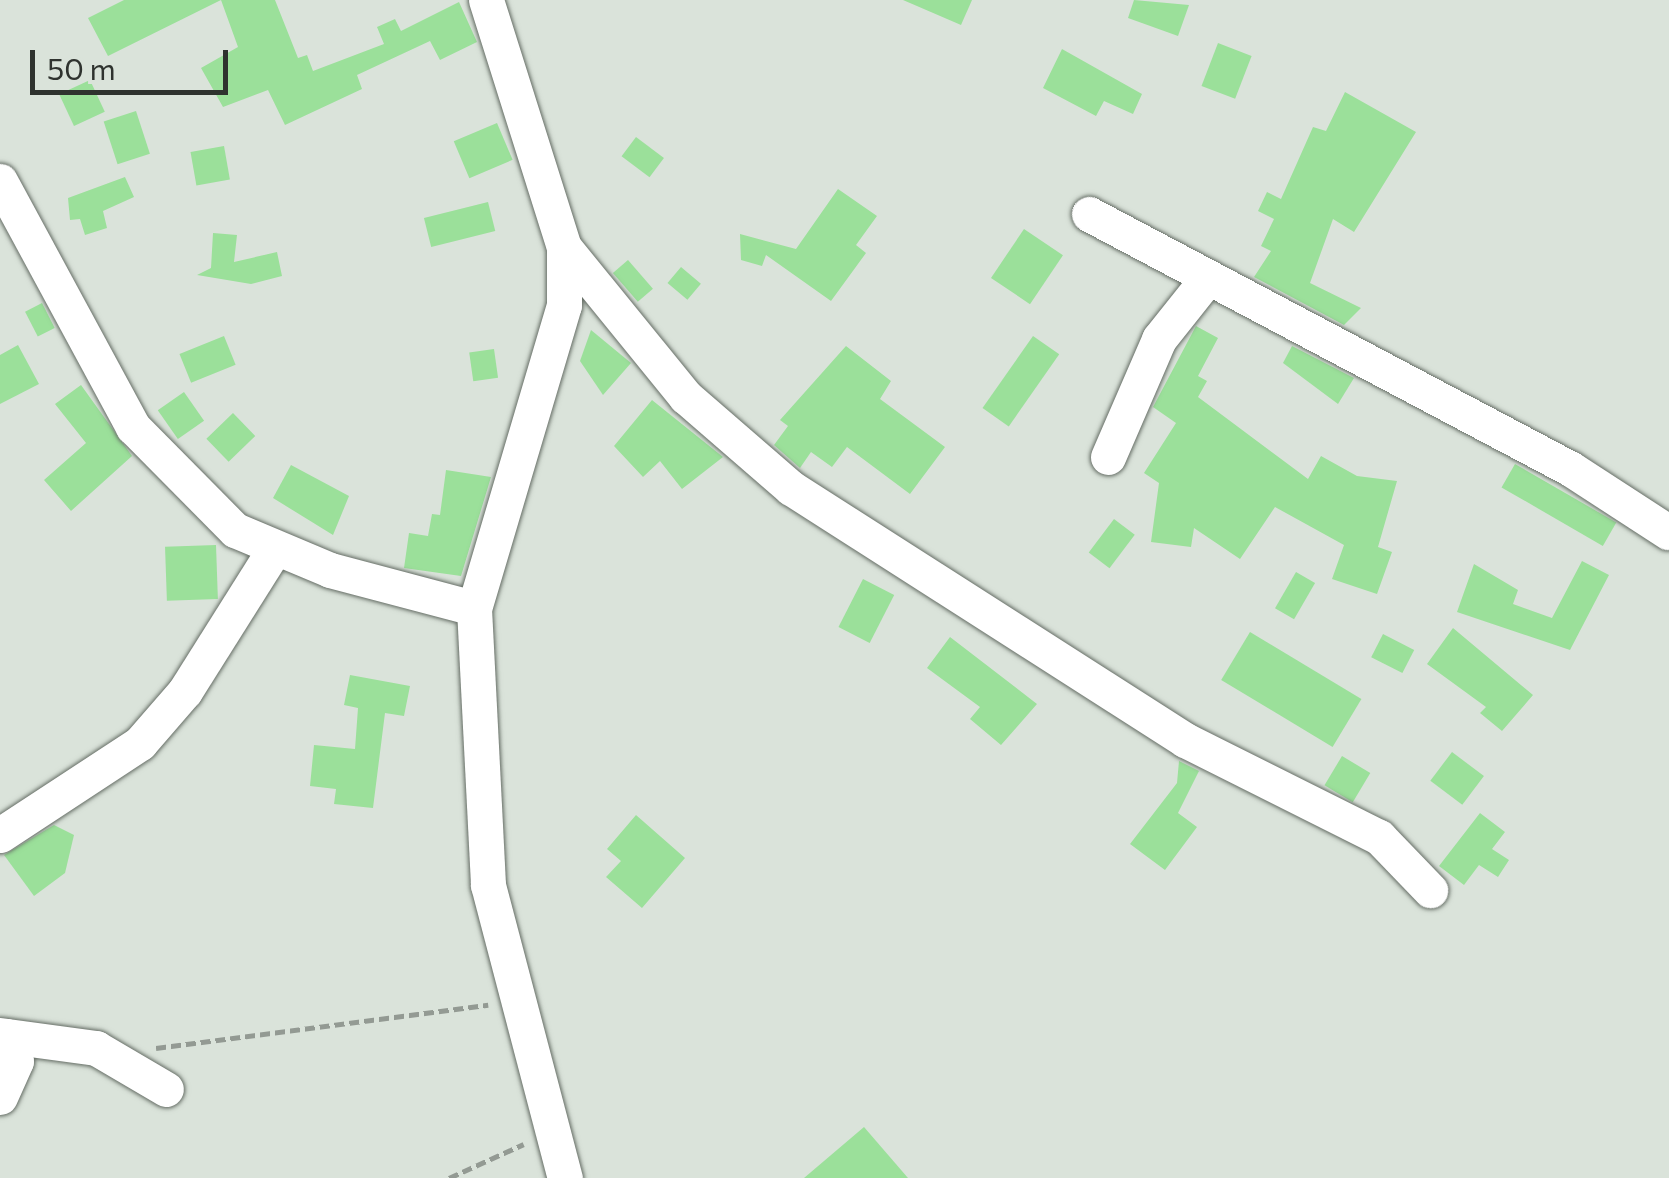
<!DOCTYPE html>
<style>
body{margin:0}
#map{position:relative;width:1669px;height:1178px;overflow:hidden;background:#dae3da;font-family:Commissioner,sans-serif}
div>[style]{position:absolute}
[style*='--x']{left:calc(var(--x)*1px);top:calc(var(--y)*1px);width:calc(var(--w)*1px);rotate:calc(var(--a)*1deg)}
.building>*{inset:0;background:#9be09a;transform-origin:0 0}
.path>*{height:5px;margin-top:-2.5px;transform-origin:0;background:repeating-linear-gradient(90deg,#939a93 0 10px,transparent 0 15px)}
.roads{filter:drop-shadow(0 0 2px #656d65) drop-shadow(0 0 2px #656d65)}
.minor>*{height:35px;margin:-17.5px;padding:0 17.5px;transform-origin:17.5px;border-radius:17.5px;background:#fff}
span{translate:-50% -50%;white-space:nowrap;text-align:center;line-height:1.15;-webkit-text-stroke:8px #dae3da;paint-order:stroke}
.scale{position:absolute;left:30px;top:50px;width:198px;height:45px;box-sizing:border-box;border:5px solid #2f332f;border-top:0;padding-left:12px;font-size:30px;line-height:35px;white-space:nowrap;color:#2f332f;-webkit-text-stroke:8px #dae3da;paint-order:stroke}
</style>
<div id="map">
<div class="building">
<div style="clip-path:polygon(124px 0,275px 0,298px 58px,307px 55px,313px 71px,384px 44px,377px 27px,395px 19px,401px 31px,459px 2px,477px 42px,440px 60px,430px 41px,357px 75px,362px 89px,285px 125px,268px 90px,223px 107px,201px 68px,238px 47px,221px 0,108px 56px,88px 18px)"></div>
<div style="clip-path:polygon(903px 0,972px 0,961px 25px)"></div>
<div style="clip-path:polygon(1134px 0,1189px 5px,1178px 36px,1128px 18px)"></div>
<div style="left:1218px;top:43px;width:36px;height:46px;rotate:21deg"></div>
<div style="clip-path:polygon(1062px 49px,1142px 94px,1133px 114px,1104px 101px,1096px 116px,1043px 88px)"></div>
<div style="left:90px;top:80px;width:35px;height:34px;rotate:65deg"></div>
<div style="clip-path:polygon(1345px 92px,1416px 132px,1354px 232px,1333px 219px,1310px 283px,1361px 308px,1344px 325px,1254px 277px,1271px 251px,1261px 246px,1274px 219px,1258px 211px,1267px 192px,1281px 199px,1313px 127px,1326px 131px)"></div>
<div style="left:136px;top:111px;width:45px;height:34px;rotate:72deg"></div>
<div style="left:497px;top:123px;width:40px;height:47px;rotate:67deg"></div>
<div style="left:636px;top:137px;width:35px;height:24px;rotate:37deg"></div>
<div style="left:224px;top:146px;width:34px;height:34px;rotate:80deg"></div>
<div style="clip-path:polygon(125px 177px,134px 197px,103px 211px,107px 228px,85px 235px,80px 219px,70px 220px,68px 198px)"></div>
<div style="clip-path:polygon(838px 189px,877px 216px,856px 245px,866px 253px,831px 301px,766px 255px,762px 266px,741px 260px,740px 234px,796px 249px)"></div>
<div style="left:488px;top:202px;width:30px;height:66px;rotate:76deg"></div>
<div style="left:1024px;top:229px;width:47px;height:59px;rotate:34deg"></div>
<div style="clip-path:polygon(213px 233px,237px 235px,234px 262px,277px 252px,282px 276px,251px 284px,197px 275px,211px 268px)"></div>
<div style="left:628px;top:260px;width:38px;height:20px;rotate:49deg"></div>
<div style="left:681px;top:267px;width:26px;height:21px;rotate:40deg"></div>
<div style="left:42px;top:303px;width:28px;height:19px;rotate:63deg"></div>
<div style="clip-path:polygon(1196px 326px,1218px 338px,1198px 376px,1207px 381px,1198px 397px,1308px 479px,1321px 456px,1357px 476px,1397px 481px,1378px 547px,1392px 552px,1377px 594px,1332px 579px,1344px 545px,1275px 507px,1240px 559px,1194px 528px,1191px 547px,1151px 542px,1159px 483px,1144px 473px,1176px 423px,1153px 407px)"></div>
<div style="clip-path:polygon(591px 330px,631px 363px,603px 395px,580px 361px)"></div>
<div style="left:224px;top:336px;width:31px;height:48px;rotate:68deg"></div>
<div style="left:1033px;top:336px;width:32px;height:88px;rotate:35deg"></div>
<div style="clip-path:polygon(18px 345px,39px 384px,0 404px,0 355px)"></div>
<div style="clip-path:polygon(846px 346px,891px 381px,880px 399px,945px 447px,910px 494px,847px 447px,832px 467px,811px 452px,800px 468px,774px 445px,788px 426px,780px 420px)"></div>
<div style="clip-path:polygon(1292px 346px,1354px 378px,1338px 404px,1283px 363px)"></div>
<div style="left:494px;top:349px;width:29px;height:25px;rotate:82deg"></div>
<div style="clip-path:polygon(81px 385px,132px 456px,71px 511px,44px 480px,86px 443px,55px 404px)"></div>
<div style="left:184px;top:392px;width:35px;height:32px;rotate:55deg"></div>
<div style="clip-path:polygon(652px 400px,723px 457px,682px 489px,660px 461px,643px 477px,614px 446px)"></div>
<div style="left:233px;top:413px;width:32px;height:37px;rotate:46deg"></div>
<div style="left:1515px;top:464px;width:117px;height:27px;rotate:30deg"></div>
<div style="clip-path:polygon(291px 465px,349px 496px,333px 535px,273px 498px)"></div>
<div style="clip-path:polygon(446px 470px,491px 477px,461px 576px,404px 568px,409px 533px,428px 536px,432px 514px,440px 515px)"></div>
<div style="left:1114px;top:519px;width:26px;height:42px;rotate:37deg"></div>
<div style="left:216px;top:545px;width:54px;height:51px;rotate:88deg"></div>
<div style="clip-path:polygon(1582px 561px,1609px 575px,1570px 650px,1457px 612px,1474px 564px,1518px 590px,1513px 604px,1552px 618px)"></div>
<div style="left:1296px;top:572px;width:22px;height:42px;rotate:30deg"></div>
<div style="left:863px;top:579px;width:35px;height:54px;rotate:27deg"></div>
<div style="clip-path:polygon(1453px 628px,1533px 695px,1502px 731px,1480px 713px,1486px 707px,1427px 664px)"></div>
<div style="left:1250px;top:632px;width:130px;height:56px;rotate:31deg"></div>
<div style="left:1383px;top:634px;width:35px;height:26px;rotate:27deg"></div>
<div style="clip-path:polygon(950px 637px,1037px 704px,1001px 745px,970px 719px,980px 707px,927px 668px)"></div>
<div style="clip-path:polygon(350px 675px,410px 686px,404px 716px,385px 713px,373px 808px,334px 804px,336px 789px,310px 786px,314px 745px,355px 749px,358px 708px,344px 705px)"></div>
<div style="left:1452px;top:752px;width:40px;height:36px;rotate:37deg"></div>
<div style="left:1342px;top:756px;width:33px;height:34px;rotate:31deg"></div>
<div style="clip-path:polygon(1179px 761px,1199px 771px,1178px 813px,1197px 827px,1165px 870px,1130px 844px,1177px 783px)"></div>
<div style="clip-path:polygon(1480px 813px,1505px 832px,1492px 849px,1509px 860px,1498px 877px,1479px 865px,1464px 885px,1439px 866px)"></div>
<div style="clip-path:polygon(636px 815px,685px 858px,642px 908px,606px 877px,621px 861px,607px 849px)"></div>
<div style="clip-path:polygon(54px 825px,74px 835px,65px 873px,34px 896px,4px 855px)"></div>
<div style="clip-path:polygon(864px 1127px,908px 1178px,804px 1178px)"></div>
</div>
<div class="path">
<div style="--x:156;--y:1048;--w:335;--a:-7.4"></div>
<div style="--x:449;--y:1178;--w:82;--a:-24.4"></div>
</div>
<div class="roads">
<div class="minor">
<div style="--x:486;--y:0;--w:259;--a:72.5"></div>
<div style="--x:564;--y:247;--w:58;--a:90"></div>
<div style="--x:564;--y:305;--w:316;--a:106.5"></div>
<div style="--x:474;--y:608;--w:277;--a:87.1"></div>
<div style="--x:488;--y:885;--w:303;--a:75.3"></div>
<div style="--x:0;--y:181;--w:280;--a:61.6"></div>
<div style="--x:133;--y:427;--w:145;--a:45.3"></div>
<div style="--x:235;--y:530;--w:103;--a:22.8"></div>
<div style="--x:330;--y:570;--w:149;--a:14.8"></div>
<div style="--x:1089;--y:214;--w:545;--a:27.88"></div>
<div style="--x:1571;--y:469;--w:116;--a:33"></div>
<div style="--x:564;--y:247;--w:193;--a:50.9"></div>
<div style="--x:686;--y:397;--w:139;--a:40.9"></div>
<div style="--x:791;--y:488;--w:468;--a:32.6"></div>
<div style="--x:1185;--y:740;--w:217;--a:26.6"></div>
<div style="--x:1379;--y:837;--w:74;--a:46.1"></div>
<div style="--x:1108;--y:457;--w:129;--a:-66.6"></div>
<div style="--x:1159;--y:339;--w:75;--a:-51.5"></div>
<div style="--x:0;--y:835;--w:168;--a:-33.3"></div>
<div style="--x:140;--y:743;--w:69;--a:-49.1"></div>
<div style="--x:185;--y:691;--w:165;--a:-57.8"></div>
<div style="--x:0;--y:1035;--w:97;--a:7.7"></div>
<div style="--x:96;--y:1048;--w:81;--a:30.4"></div>
<div style="--x:0;--y:1097;--w:39;--a:-66"></div>
<div style="--x:16;--y:1061;--w:27;--a:-112"></div>
</div>
</div>
<div class="scale">50 m</div>
</div>
